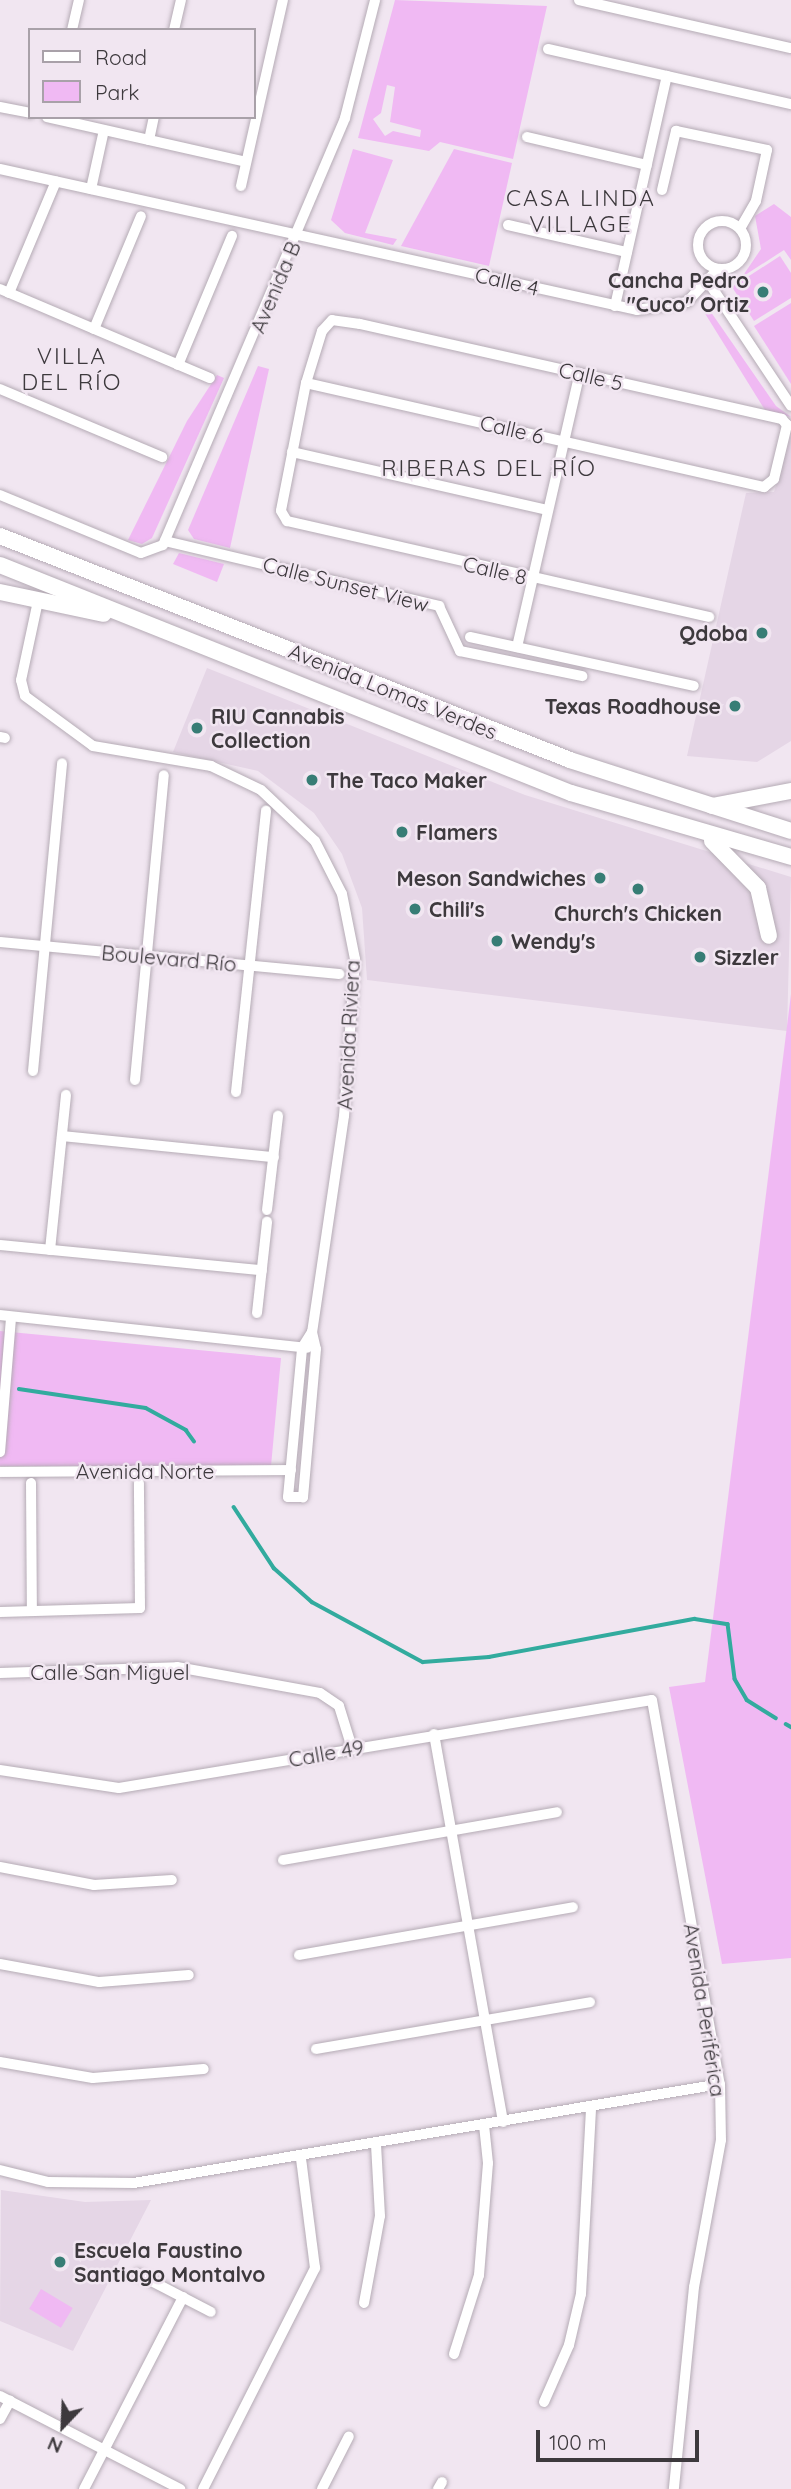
<!DOCTYPE html>
<meta charset="utf-8">
<style>
body{margin:0}
#map{position:relative;width:791px;height:2489px;overflow:hidden;background:#f1e6f1;font-family:Quicksand,sans-serif}
div>[style]{position:absolute}
[style*='--x']{left:calc(var(--x)*1px);top:calc(var(--y)*1px);width:calc(var(--w)*1px);rotate:calc(var(--a)*1deg)}
.built>*{inset:0;background:#e5d6e6}
.green>*{inset:0;background:#f0b9f3;transform-origin:0 0}
.stream>*{height:3.5px;margin:-1.75px;padding:0 1.75px;transform-origin:1.75px;border-radius:1.75px;background:#32ab9e}
.roads{filter:drop-shadow(0 0 2px #b5abb5) drop-shadow(0 0 2px #b5abb5)}
.minor>*{height:10px;margin:-5px;padding:0 5px;transform-origin:5px;border-radius:5px;background:#fff}
.minor>.ring{margin:-5px;padding:0;box-sizing:content-box;background:none;border:10px solid #fff;border-radius:50%}
.highway>*{height:16px;margin:-8px;padding:0 8px;transform-origin:8px;border-radius:8px;background:#fff}
.dots>*{width:19px;height:19px;translate:-50% -50%;box-sizing:border-box;border:4px solid #f1e6f1;border-radius:50%}
span{translate:-50% -50%;white-space:nowrap;text-align:center;line-height:1.15;-webkit-text-stroke:5px #f1e6f1;paint-order:stroke}
.poi-label{font-size:21px;color:#3d393d;font-weight:700}
.right{translate:-100% -50%;text-align:right}
.left{translate:0 -50%;text-align:left}
.street-label{font-size:21px;color:#3d393d}
.neighbourhood-label{font-size:23px;color:#3d393d;letter-spacing:2px}
.legend{position:absolute;left:28px;top:28px;width:228px;height:91px;box-sizing:border-box;background:#f1e6f1;border:2px solid #a9a1a9;margin:0;padding:9px 12px;list-style:none;font-size:21px;color:#3d393d}
.legend li{display:flex;align-items:center;gap:14px;height:35px}
.legend b{width:35px;border:2px solid #a9a1a9}
.north{position:absolute;left:28px;top:2391px;width:70px;height:70px;-webkit-text-stroke:5px #f1e6f1;paint-order:stroke;rotate:203deg;font-size:19px;font-weight:700;line-height:28px;text-align:center;color:#3d393d}
.north::after{content:'';display:block;margin:auto;width:24px;height:32px;background:#3d393d;clip-path:polygon(50% 0,100% 100%,50% 72%,0 100%)}
.scale{position:absolute;left:536px;top:2430px;width:163px;height:32px;box-sizing:border-box;border:4px solid #3d393d;border-top:0;padding-left:9px;font-size:21px;line-height:24px;white-space:nowrap;color:#3d393d;-webkit-text-stroke:5px #f1e6f1;paint-order:stroke}
</style>
<div id="map">
<div class="built">
<div style="clip-path:polygon(791px 435px,791px 741px,757px 762px,687px 756px,746px 493px,774px 492px)"></div>
<div style="clip-path:polygon(207px 668px,525px 795px,791px 877px,787px 1031px,367px 980px,362px 908px,342px 854px,314px 813px,258px 771px,173px 752px)"></div>
<div style="clip-path:polygon(1px 2190px,85px 2202px,151px 2200px,73px 2351px,0 2321px)"></div>
</div>
<div class="green">
<div style="clip-path:polygon(evenodd,395px 0,547px 6px,513px 159px,440px 142px,429px 151px,358px 138px,395px 0,387px 85px,395px 87px,390px 122px,421px 130px,420px 137px,393px 131px,385px 136px,373px 119px,381px 113px,387px 85px)"></div>
<div style="clip-path:polygon(353px 149px,393px 160px,365px 233px,397px 239px,393px 245px,345px 233px,331px 220px)"></div>
<div style="clip-path:polygon(454px 149px,512px 163px,489px 266px,401px 246px)"></div>
<div style="clip-path:polygon(774px 204px,791px 217px,791px 260px,784px 250px,742px 277px,761px 249px,755px 216px)"></div>
<div style="clip-path:polygon(780px 256px,791px 273px,791px 298px,754px 321px,732px 287px)"></div>
<div style="clip-path:polygon(791px 303px,791px 384px,754px 326px)"></div>
<div style="clip-path:polygon(706px 305px,776px 406px,791px 417px,765px 410px,701px 307px)"></div>
<div style="clip-path:polygon(258px 366px,269px 369px,230px 548px,194px 539px,188px 530px)"></div>
<div style="clip-path:polygon(217px 375px,224px 378px,152px 538px,142px 544px,128px 540px,187px 421px)"></div>
<div style="clip-path:polygon(179px 553px,224px 564px,217px 582px,173px 564px)"></div>
<div style="clip-path:polygon(791px 994px,791px 1958px,722px 1964px,669px 1687px,705px 1682px)"></div>
<div style="clip-path:polygon(0 1331px,281px 1358px,271px 1466px,0 1466px)"></div>
<div style="left:41px;top:2289px;width:37px;height:23px;rotate:31deg"></div>
</div>
<div class="stream">
<div style="--x:19;--y:1389;--w:128;--a:8.5"></div>
<div style="--x:146;--y:1408;--w:46;--a:28.8"></div>
<div style="--x:186;--y:1430;--w:14;--a:54"></div>
<div style="--x:234;--y:1507;--w:73;--a:56.7"></div>
<div style="--x:274;--y:1568;--w:51;--a:41.8"></div>
<div style="--x:312;--y:1602;--w:126;--a:28.4"></div>
<div style="--x:423;--y:1662;--w:66;--a:-4.3"></div>
<div style="--x:489;--y:1657;--w:209;--a:-10.5"></div>
<div style="--x:695;--y:1619;--w:33;--a:9"></div>
<div style="--x:728;--y:1624;--w:55;--a:82.7"></div>
<div style="--x:735;--y:1679;--w:24;--a:60"></div>
<div style="--x:747;--y:1700;--w:34;--a:32"></div>
<div style="--x:786;--y:1724;--w:6;--a:31"></div>
</div>
<div class="roads">
<div class="minor">
<div style="--x:579;--y:0;--w:217;--a:12.8"></div>
<div style="--x:72;--y:30;--w:31;--a:-77"></div>
<div style="--x:174;--y:30;--w:31;--a:-77"></div>
<div style="--x:548;--y:49;--w:249;--a:12.8"></div>
<div style="--x:0;--y:107;--w:31;--a:11"></div>
<div style="--x:47;--y:117;--w:204;--a:12.7"></div>
<div style="--x:527;--y:137;--w:123;--a:13.1"></div>
<div style="--x:149;--y:140;--w:24;--a:-78"></div>
<div style="--x:0;--y:169;--w:652;--a:12.48"></div>
<div style="--x:637;--y:310;--w:51;--a:-9.1"></div>
<div style="--x:687;--y:302;--w:45;--a:-46.8"></div>
<div style="--x:241;--y:186;--w:191;--a:-77.3"></div>
<div style="--x:91;--y:189;--w:60;--a:-77.6"></div>
<div style="--x:662;--y:190;--w:61;--a:-76.7"></div>
<div style="--x:676;--y:131;--w:93;--a:11.8"></div>
<div style="--x:767;--y:150;--w:52;--a:102.2"></div>
<div style="--x:756;--y:201;--w:32;--a:120"></div>
<div class="ring" style="left:698px;top:221px;width:38px;height:38px"></div>
<div style="--x:508;--y:225;--w:122;--a:12.8"></div>
<div style="--x:707;--y:280;--w:151;--a:56.3"></div>
<div style="--x:0;--y:289;--w:228;--a:23"></div>
<div style="--x:9;--y:293;--w:121;--a:-67.2"></div>
<div style="--x:615;--y:306;--w:236;--a:-77.3"></div>
<div style="--x:94;--y:329;--w:122;--a:-67.4"></div>
<div style="--x:178;--y:365;--w:140;--a:-67.3"></div>
<div style="--x:306;--y:383;--w:470;--a:12.8"></div>
<div style="--x:764;--y:487;--w:13;--a:-39"></div>
<div style="--x:774;--y:479;--w:56;--a:-76.5"></div>
<div style="--x:787;--y:425;--w:8;--a:-130"></div>
<div style="--x:782;--y:419;--w:433;--a:-167.3"></div>
<div style="--x:360;--y:324;--w:28;--a:-172"></div>
<div style="--x:332;--y:320;--w:15;--a:132"></div>
<div style="--x:322;--y:331;--w:54;--a:107.1"></div>
<div style="--x:306;--y:383;--w:130;--a:101.1"></div>
<div style="--x:281;--y:511;--w:12;--a:59"></div>
<div style="--x:287;--y:521;--w:433;--a:12.8"></div>
<div style="--x:0;--y:389;--w:176;--a:22.8"></div>
<div style="--x:292;--y:452;--w:262;--a:12.8"></div>
<div style="--x:0;--y:495;--w:152;--a:22.4"></div>
<div style="--x:141;--y:553;--w:23;--a:-20"></div>
<div style="--x:163;--y:545;--w:464;--a:-66.9"></div>
<div style="--x:345;--y:118;--w:122;--a:-75.7"></div>
<div style="--x:165;--y:541;--w:282;--a:13.3"></div>
<div style="--x:439;--y:606;--w:50;--a:65"></div>
<div style="--x:460;--y:651;--w:125;--a:11.6"></div>
<div style="--x:38;--y:601;--w:81;--a:102.1"></div>
<div style="--x:21;--y:680;--w:16;--a:76"></div>
<div style="--x:25;--y:696;--w:84;--a:36.3"></div>
<div style="--x:93;--y:746;--w:120;--a:9.6"></div>
<div style="--x:211;--y:766;--w:55;--a:25.6"></div>
<div style="--x:261;--y:790;--w:74;--a:43.4"></div>
<div style="--x:315;--y:841;--w:59;--a:63"></div>
<div style="--x:342;--y:894;--w:66;--a:78.7"></div>
<div style="--x:355;--y:959;--w:157;--a:94"></div>
<div style="--x:344;--y:1116;--w:218;--a:98.4"></div>
<div style="--x:312;--y:1332;--w:17;--a:77"></div>
<div style="--x:316;--y:1349;--w:149;--a:95"></div>
<div style="--x:303;--y:1497;--w:15;--a:180"></div>
<div style="--x:288;--y:1497;--w:150;--a:-84.6"></div>
<div style="--x:302;--y:1348;--w:19;--a:-58"></div>
<div style="--x:470;--y:637;--w:229;--a:12.3"></div>
<div style="--x:517;--y:647;--w:281;--a:-77.1"></div>
<div style="--x:0;--y:737;--w:5;--a:11"></div>
<div style="--x:0;--y:942;--w:341;--a:5.4"></div>
<div style="--x:33;--y:1071;--w:309;--a:-84.6"></div>
<div style="--x:135;--y:1080;--w:306;--a:-84.6"></div>
<div style="--x:236;--y:1092;--w:283;--a:-83.9"></div>
<div style="--x:62;--y:1136;--w:213;--a:5.7"></div>
<div style="--x:267;--y:1210;--w:95;--a:-83.3"></div>
<div style="--x:0;--y:1245;--w:263;--a:5.5"></div>
<div style="--x:50;--y:1250;--w:156;--a:-84.1"></div>
<div style="--x:257;--y:1313;--w:92;--a:-83.7"></div>
<div style="--x:0;--y:1315;--w:309;--a:6.1"></div>
<div style="--x:0;--y:1452;--w:135;--a:-85.3"></div>
<div style="--x:0;--y:1472;--w:291;--a:-0.4"></div>
<div style="--x:31;--y:1483;--w:128;--a:89.6"></div>
<div style="--x:0;--y:1612;--w:140;--a:-1.6"></div>
<div style="--x:140;--y:1608;--w:125;--a:-90.5"></div>
<div style="--x:0;--y:1673;--w:177;--a:-1.9"></div>
<div style="--x:177;--y:1667;--w:145;--a:10.3"></div>
<div style="--x:320;--y:1693;--w:23;--a:34"></div>
<div style="--x:339;--y:1706;--w:44;--a:72.8"></div>
<div style="--x:434;--y:1734;--w:394;--a:79.9"></div>
<div style="--x:0;--y:1770;--w:120;--a:8.6"></div>
<div style="--x:119;--y:1788;--w:540;--a:-9.38"></div>
<div style="--x:652;--y:1700;--w:390;--a:80"></div>
<div style="--x:720;--y:2084;--w:56;--a:89"></div>
<div style="--x:721;--y:2140;--w:149;--a:100.4"></div>
<div style="--x:694;--y:2287;--w:203;--a:95.7"></div>
<div style="--x:283;--y:1860;--w:278;--a:-9.9"></div>
<div style="--x:0;--y:1867;--w:96;--a:10.8"></div>
<div style="--x:94;--y:1885;--w:78;--a:-3.7"></div>
<div style="--x:299;--y:1955;--w:278;--a:-9.9"></div>
<div style="--x:0;--y:1964;--w:101;--a:10.3"></div>
<div style="--x:99;--y:1982;--w:90;--a:-4.4"></div>
<div style="--x:316;--y:2049;--w:278;--a:-9.7"></div>
<div style="--x:0;--y:2062;--w:94;--a:9.8"></div>
<div style="--x:93;--y:2078;--w:111;--a:-4.6"></div>
<div style="--x:0;--y:2170;--w:49;--a:14"></div>
<div style="--x:48;--y:2182;--w:86;--a:0.7"></div>
<div style="--x:134;--y:2183;--w:594;--a:-9.59"></div>
<div style="--x:138;--y:2274;--w:82;--a:27.5"></div>
<div style="--x:364;--y:2303;--w:88;--a:-79.6"></div>
<div style="--x:380;--y:2216;--w:71;--a:-93.2"></div>
<div style="--x:454;--y:2354;--w:83;--a:-72.4"></div>
<div style="--x:479;--y:2275;--w:112;--a:-85.4"></div>
<div style="--x:488;--y:2163;--w:37;--a:-96"></div>
<div style="--x:0;--y:2396;--w:203;--a:27.3"></div>
<div style="--x:544;--y:2402;--w:62;--a:-66.3"></div>
<div style="--x:569;--y:2345;--w:52;--a:-76.8"></div>
<div style="--x:581;--y:2294;--w:187;--a:-86.9"></div>
<div style="--x:0;--y:2419;--w:21;--a:-61"></div>
<div style="--x:84;--y:2489;--w:216;--a:-62.7"></div>
<div style="--x:203;--y:2489;--w:248;--a:-63.1"></div>
<div style="--x:315;--y:2268;--w:111;--a:-97.3"></div>
<div style="--x:322;--y:2489;--w:59;--a:-63"></div>
<div style="--x:438;--y:2489;--w:8;--a:-60"></div>
</div>
<div class="highway">
<div style="--x:0;--y:536;--w:612;--a:21.45"></div>
<div style="--x:570;--y:760;--w:232;--a:17.8"></div>
<div style="--x:0;--y:565;--w:615;--a:21.77"></div>
<div style="--x:571;--y:793;--w:229;--a:16.2"></div>
<div style="--x:0;--y:592;--w:106;--a:11.9"></div>
<div style="--x:712;--y:806;--w:80;--a:-10.8"></div>
<div style="--x:712;--y:841;--w:66;--a:45.6"></div>
<div style="--x:758;--y:888;--w:49;--a:77.1"></div>
</div>
</div>
<div class="dots">
<div style="left:763px;top:292px;background:#377d75"></div>
<div style="left:762px;top:633px;background:#377d75"></div>
<div style="left:735px;top:706px;background:#377d75"></div>
<div style="left:197px;top:728px;background:#377d75"></div>
<div style="left:312px;top:780px;background:#377d75"></div>
<div style="left:402px;top:832px;background:#377d75"></div>
<div style="left:600px;top:878px;background:#377d75"></div>
<div style="left:638px;top:889px;background:#377d75"></div>
<div style="left:415px;top:909px;background:#377d75"></div>
<div style="left:497px;top:941px;background:#377d75"></div>
<div style="left:700px;top:957px;background:#377d75"></div>
<div style="left:60px;top:2262px;background:#377d75"></div>
</div>
<div class="poi-label">
<span class="right" style="left:749px;top:292px">Cancha Pedro<br>"Cuco" Ortiz</span>
<span class="right" style="left:748px;top:633px">Qdoba</span>
<span class="right" style="left:721px;top:706px">Texas Roadhouse</span>
<span class="left" style="left:211px;top:728px">RIU Cannabis<br>Collection</span>
<span class="left" style="left:326px;top:780px">The Taco Maker</span>
<span class="left" style="left:416px;top:832px">Flamers</span>
<span class="right" style="left:586px;top:878px">Meson Sandwiches</span>
<span class="left" style="left:429px;top:909px">Chili's</span>
<span style="left:638px;top:913px">Church's Chicken</span>
<span class="left" style="left:511px;top:941px">Wendy's</span>
<span class="left" style="left:714px;top:957px">Sizzler</span>
<span class="left" style="left:74px;top:2262px">Escuela Faustino<br>Santiago Montalvo</span>
</div>
<div class="street-label">
<span style="left:507px;top:281px;rotate:13deg">Calle 4</span>
<span style="left:275px;top:287px;rotate:-67deg">Avenida B</span>
<span style="left:591px;top:376px;rotate:13deg">Calle 5</span>
<span style="left:512px;top:429px;rotate:13deg">Calle 6</span>
<span style="left:495px;top:570px;rotate:13deg">Calle 8</span>
<span style="left:346px;top:584px;rotate:14deg">Calle Sunset View</span>
<span style="left:393px;top:691px;rotate:22deg">Avenida Lomas Verdes</span>
<span style="left:169px;top:958px;rotate:5deg">Boulevard Río</span>
<span style="left:348px;top:1035px;rotate:-87deg">Avenida Riviera</span>
<span style="left:145px;top:1471px">Avenida Norte</span>
<span style="left:110px;top:1672px">Calle San Miguel</span>
<span style="left:326px;top:1753px;rotate:-10deg">Calle 49</span>
<span style="left:705px;top:2010px;rotate:81deg">Avenida Periférica</span>
</div>
<div class="neighbourhood-label">
<span style="left:581px;top:211px">CASA LINDA<br>VILLAGE</span>
<span style="left:72px;top:369px">VILLA<br>DEL RÍO</span>
<span style="left:489px;top:468px">RIBERAS DEL RÍO</span>
</div>
<ul class="legend">
<li><b style="height:9px;background:#fff"></b>Road</li>
<li><b style="height:19px;background:#f0b9f3"></b>Park</li>
</ul>
<div class="north">N</div>
<div class="scale">100 m</div>
</div>
